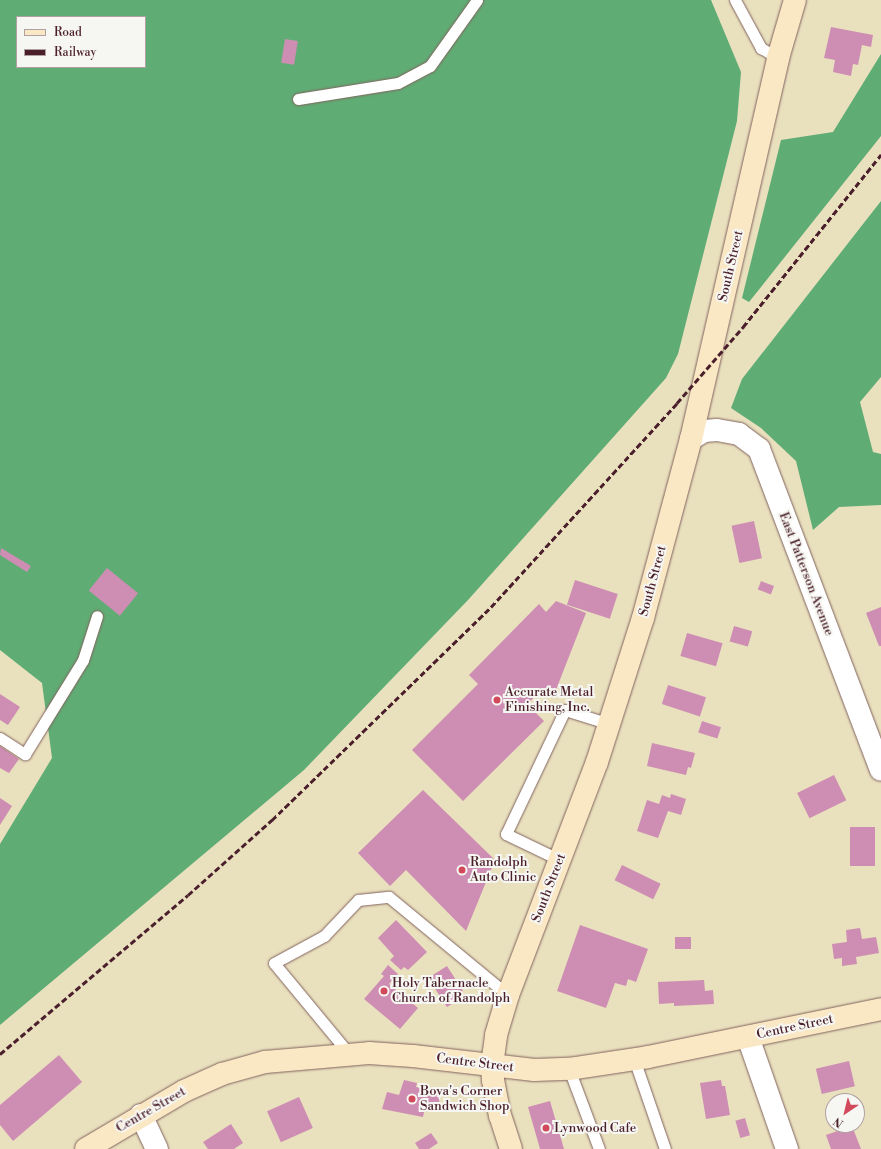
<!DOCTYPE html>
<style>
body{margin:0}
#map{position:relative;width:881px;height:1149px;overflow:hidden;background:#e9e0be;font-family:"Libre Bodoni",serif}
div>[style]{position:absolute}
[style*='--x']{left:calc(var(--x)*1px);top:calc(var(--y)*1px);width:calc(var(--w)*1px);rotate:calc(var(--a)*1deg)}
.forest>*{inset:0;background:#60ac75}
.building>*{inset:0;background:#ce8eb3;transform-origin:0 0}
.roads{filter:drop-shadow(0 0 1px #82635e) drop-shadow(0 0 1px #82635e)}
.service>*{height:11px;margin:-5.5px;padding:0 5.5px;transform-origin:5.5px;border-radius:5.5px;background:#fff}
.minor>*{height:22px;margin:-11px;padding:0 11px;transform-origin:11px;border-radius:11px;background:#fff}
.secondary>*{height:22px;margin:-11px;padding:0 11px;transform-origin:11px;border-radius:11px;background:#fae7c3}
.rail>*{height:3px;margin-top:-1.5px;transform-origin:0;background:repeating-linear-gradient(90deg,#4a1f2b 0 6px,transparent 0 9px)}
.dots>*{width:11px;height:11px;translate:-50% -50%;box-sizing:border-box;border:2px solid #f6f6f2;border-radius:50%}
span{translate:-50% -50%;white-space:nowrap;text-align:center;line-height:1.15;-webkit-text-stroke:4px #f6f6f2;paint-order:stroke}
.street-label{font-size:13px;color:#4a1f2b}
.poi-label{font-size:13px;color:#4a1f2b}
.left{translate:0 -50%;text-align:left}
.legend{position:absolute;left:16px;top:16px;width:130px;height:52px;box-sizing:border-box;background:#f6f6f2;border:1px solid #b1a0a2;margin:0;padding:5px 7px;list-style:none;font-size:12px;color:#4a1f2b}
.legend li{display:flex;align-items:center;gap:8px;height:20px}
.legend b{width:20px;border:1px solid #b1a0a2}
.north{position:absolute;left:825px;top:1093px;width:40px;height:40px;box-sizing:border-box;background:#f6f6f2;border:1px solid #b1a0a2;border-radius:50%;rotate:215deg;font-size:11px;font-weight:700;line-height:16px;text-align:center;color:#4a1f2b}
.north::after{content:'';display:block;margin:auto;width:14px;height:18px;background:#d1495b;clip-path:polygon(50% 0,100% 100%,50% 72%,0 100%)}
</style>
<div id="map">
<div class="forest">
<div style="clip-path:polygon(evenodd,0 0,711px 0,741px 72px,737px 121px,678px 354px,666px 378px,468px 600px,304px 770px,0 1025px,0 844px,52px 758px,42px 683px,0 650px,0 0,17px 17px,145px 17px,145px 67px,17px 67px,17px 17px)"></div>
<div style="clip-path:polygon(881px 54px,881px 136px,749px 302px,742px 298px,781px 140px,833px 132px)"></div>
<div style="clip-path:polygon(881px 201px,881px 377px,860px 402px,873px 452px,881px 454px,881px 505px,839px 507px,813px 530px,796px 461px,761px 428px,731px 408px,742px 379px)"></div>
</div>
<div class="building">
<div style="clip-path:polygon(831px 27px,873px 35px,871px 47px,862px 45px,858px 65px,853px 64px,851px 76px,833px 72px,835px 60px,824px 58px)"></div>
<div style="left:285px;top:39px;width:13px;height:24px;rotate:9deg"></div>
<div style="left:754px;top:521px;width:38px;height:23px;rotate:78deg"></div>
<div style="clip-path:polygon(1px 548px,31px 566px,27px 572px,0 555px)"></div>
<div style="left:107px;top:568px;width:40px;height:29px;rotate:39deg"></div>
<div style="left:575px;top:580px;width:45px;height:26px;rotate:18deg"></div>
<div style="left:761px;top:581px;width:14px;height:9px;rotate:21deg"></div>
<div style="clip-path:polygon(556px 601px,586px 613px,554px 695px,543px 689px,527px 704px,544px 721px,463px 801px,412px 750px,478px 684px,469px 675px,539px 604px,546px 612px)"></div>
<div style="clip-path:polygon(881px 607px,881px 646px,879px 646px,866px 613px)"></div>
<div style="left:734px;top:626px;width:19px;height:16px;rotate:16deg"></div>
<div style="left:687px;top:633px;width:37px;height:24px;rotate:16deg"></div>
<div style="left:668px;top:685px;width:40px;height:20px;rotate:18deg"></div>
<div style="clip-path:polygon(0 694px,20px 707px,8px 725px,0 720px)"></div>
<div style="left:702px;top:721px;width:20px;height:12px;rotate:18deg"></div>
<div style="clip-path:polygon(652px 743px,695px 753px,691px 768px,688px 767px,686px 775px,647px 766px)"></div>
<div style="clip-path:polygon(0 746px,19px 759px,9px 773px,0 768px)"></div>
<div style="left:834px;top:775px;width:28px;height:41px;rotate:64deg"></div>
<div style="clip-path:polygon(423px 790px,495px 860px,466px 931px,406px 870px,390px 886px,358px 853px)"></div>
<div style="clip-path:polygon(671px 794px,686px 799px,681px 815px,668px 811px,658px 838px,637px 831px,647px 800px,659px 804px,662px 795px,670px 798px)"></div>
<div style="clip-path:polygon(0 798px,12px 806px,0 825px)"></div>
<div style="left:850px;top:827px;width:25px;height:39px"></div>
<div style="left:622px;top:865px;width:43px;height:17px;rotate:26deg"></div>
<div style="clip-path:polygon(396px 920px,427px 952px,408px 970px,404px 967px,401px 970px,390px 960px,394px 956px,378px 938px)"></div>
<div style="clip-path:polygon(580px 925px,648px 949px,636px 982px,628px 979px,626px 986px,615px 983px,606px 1008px,557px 991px)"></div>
<div style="clip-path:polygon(860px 928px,862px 939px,876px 937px,879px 953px,856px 957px,857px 964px,842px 966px,842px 958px,834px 959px,832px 944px,847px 942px,846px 930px)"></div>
<div style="left:691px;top:937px;width:12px;height:16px;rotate:90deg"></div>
<div style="clip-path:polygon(388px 965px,398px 974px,389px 984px,418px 1008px,400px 1029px,364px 999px,384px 976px,381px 974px)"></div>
<div style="clip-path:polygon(447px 966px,463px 991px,453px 997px,455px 1002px,447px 1007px,428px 978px)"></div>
<div style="clip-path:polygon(704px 980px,705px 991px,713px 990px,714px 1004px,674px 1006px,674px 1003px,659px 1004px,658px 982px)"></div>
<div style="clip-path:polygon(59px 1055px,82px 1082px,13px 1141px,0 1125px,0 1105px)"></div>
<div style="left:849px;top:1061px;width:26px;height:34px;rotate:77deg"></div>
<div style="clip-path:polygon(404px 1080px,417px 1083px,416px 1087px,442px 1091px,438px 1106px,426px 1103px,423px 1117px,382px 1109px,387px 1092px,399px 1095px)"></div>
<div style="clip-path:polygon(721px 1080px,722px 1086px,725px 1086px,730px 1115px,706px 1119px,700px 1083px)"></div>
<div style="left:299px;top:1097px;width:34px;height:35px;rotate:66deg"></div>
<div style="clip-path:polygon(550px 1101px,564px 1149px,540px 1149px,528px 1107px)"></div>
<div style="left:745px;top:1118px;width:18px;height:10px;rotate:74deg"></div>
<div style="clip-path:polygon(231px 1124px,243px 1143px,234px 1149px,208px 1149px,203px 1142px)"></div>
<div style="clip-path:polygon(852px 1126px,861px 1149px,831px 1149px,826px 1135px)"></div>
<div style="clip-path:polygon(431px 1133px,438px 1143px,429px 1149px,419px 1149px,415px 1143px)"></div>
</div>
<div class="roads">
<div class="service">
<div style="--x:735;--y:0;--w:55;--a:61.6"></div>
<div style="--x:761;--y:48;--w:20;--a:30"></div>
<div style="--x:298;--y:99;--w:101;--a:-9.1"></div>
<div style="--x:398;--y:83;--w:36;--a:-28"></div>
<div style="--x:430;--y:66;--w:81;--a:-54.5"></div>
<div style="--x:0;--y:738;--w:30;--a:33"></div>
<div style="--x:25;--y:754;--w:110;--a:-58.3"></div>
<div style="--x:83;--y:660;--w:46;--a:-72.3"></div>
<div style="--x:560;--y:860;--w:60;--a:-154.3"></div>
<div style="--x:506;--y:834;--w:137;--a:-64.6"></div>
<div style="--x:565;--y:710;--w:47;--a:17.3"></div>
<div style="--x:350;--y:1055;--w:119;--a:-129.6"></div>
<div style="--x:274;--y:963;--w:57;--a:-28.4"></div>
<div style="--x:324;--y:936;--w:50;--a:-46.6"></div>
<div style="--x:358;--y:900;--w:31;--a:-6"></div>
<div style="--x:389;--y:897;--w:154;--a:39.5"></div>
<div style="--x:634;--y:1059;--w:95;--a:71"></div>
<div style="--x:569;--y:1069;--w:85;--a:69.4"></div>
</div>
<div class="minor">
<div style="--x:691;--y:439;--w:15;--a:-32"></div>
<div style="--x:704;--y:431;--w:13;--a:-4"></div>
<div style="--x:717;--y:430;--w:22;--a:10"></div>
<div style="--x:739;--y:434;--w:25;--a:37"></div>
<div style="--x:759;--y:449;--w:343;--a:69.2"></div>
<div style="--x:748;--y:1037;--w:119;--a:70.8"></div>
<div style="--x:141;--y:1115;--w:38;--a:65"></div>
</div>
<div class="secondary">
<div style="--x:86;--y:1149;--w:114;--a:-30.6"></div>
<div style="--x:184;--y:1091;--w:42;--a:-24.1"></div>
<div style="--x:222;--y:1074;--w:45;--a:-15.6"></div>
<div style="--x:265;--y:1062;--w:104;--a:-4.9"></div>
<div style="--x:369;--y:1053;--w:44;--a:3.9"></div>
<div style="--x:413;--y:1056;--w:122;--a:6.6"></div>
<div style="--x:534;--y:1070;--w:35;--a:-2"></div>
<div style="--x:569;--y:1069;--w:80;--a:-8.6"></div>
<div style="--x:648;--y:1057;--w:238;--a:-11.6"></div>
<div style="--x:511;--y:1149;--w:35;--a:-108"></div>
<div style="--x:500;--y:1116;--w:37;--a:-101"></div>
<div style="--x:493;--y:1080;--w:15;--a:-94"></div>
<div style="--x:492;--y:1065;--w:30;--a:-82"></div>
<div style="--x:496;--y:1035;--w:42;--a:-73.3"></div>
<div style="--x:508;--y:995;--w:249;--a:-69.1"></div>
<div style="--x:597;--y:762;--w:151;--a:-72.3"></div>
<div style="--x:643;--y:618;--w:185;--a:-75"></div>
<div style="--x:691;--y:439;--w:391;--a:-77.1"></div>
<div style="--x:778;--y:58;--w:60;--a:-73.7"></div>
</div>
</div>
<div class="rail">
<div style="--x:0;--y:1054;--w:246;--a:-40.2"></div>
<div style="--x:188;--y:895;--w:113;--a:-41.8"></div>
<div style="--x:272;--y:820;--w:305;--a:-44.2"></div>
<div style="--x:491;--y:607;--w:276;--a:-47.6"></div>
<div style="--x:677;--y:403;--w:101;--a:-49"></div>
<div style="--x:743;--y:327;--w:221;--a:-51.3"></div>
</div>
<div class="dots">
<div style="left:497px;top:700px;background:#d1495b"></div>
<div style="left:462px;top:870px;background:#d1495b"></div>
<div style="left:384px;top:991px;background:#d1495b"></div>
<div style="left:412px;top:1099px;background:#d1495b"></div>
<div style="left:546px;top:1128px;background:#d1495b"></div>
</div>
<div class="street-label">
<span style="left:731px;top:266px;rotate:-77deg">South Street</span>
<span style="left:806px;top:574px;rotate:69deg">East Patterson Avenue</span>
<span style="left:653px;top:581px;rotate:-75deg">South Street</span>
<span style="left:549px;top:888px;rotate:-69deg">South Street</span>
<span style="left:795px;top:1027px;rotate:-12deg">Centre Street</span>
<span style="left:475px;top:1063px;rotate:7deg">Centre Street</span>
<span style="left:151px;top:1110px;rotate:-30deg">Centre Street</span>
</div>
<div class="poi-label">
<span class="left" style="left:505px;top:700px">Accurate Metal<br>Finishing, Inc.</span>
<span class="left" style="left:470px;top:870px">Randolph<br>Auto Clinic</span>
<span class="left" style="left:392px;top:991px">Holy Tabernacle<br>Church of Randolph</span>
<span class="left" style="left:420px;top:1099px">Bova's Corner<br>Sandwich Shop</span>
<span class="left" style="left:554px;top:1128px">Lynwood Cafe</span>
</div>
<ul class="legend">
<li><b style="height:5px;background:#fae7c3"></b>Road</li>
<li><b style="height:5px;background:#4a1f2b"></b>Railway</li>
</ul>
<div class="north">N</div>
</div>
